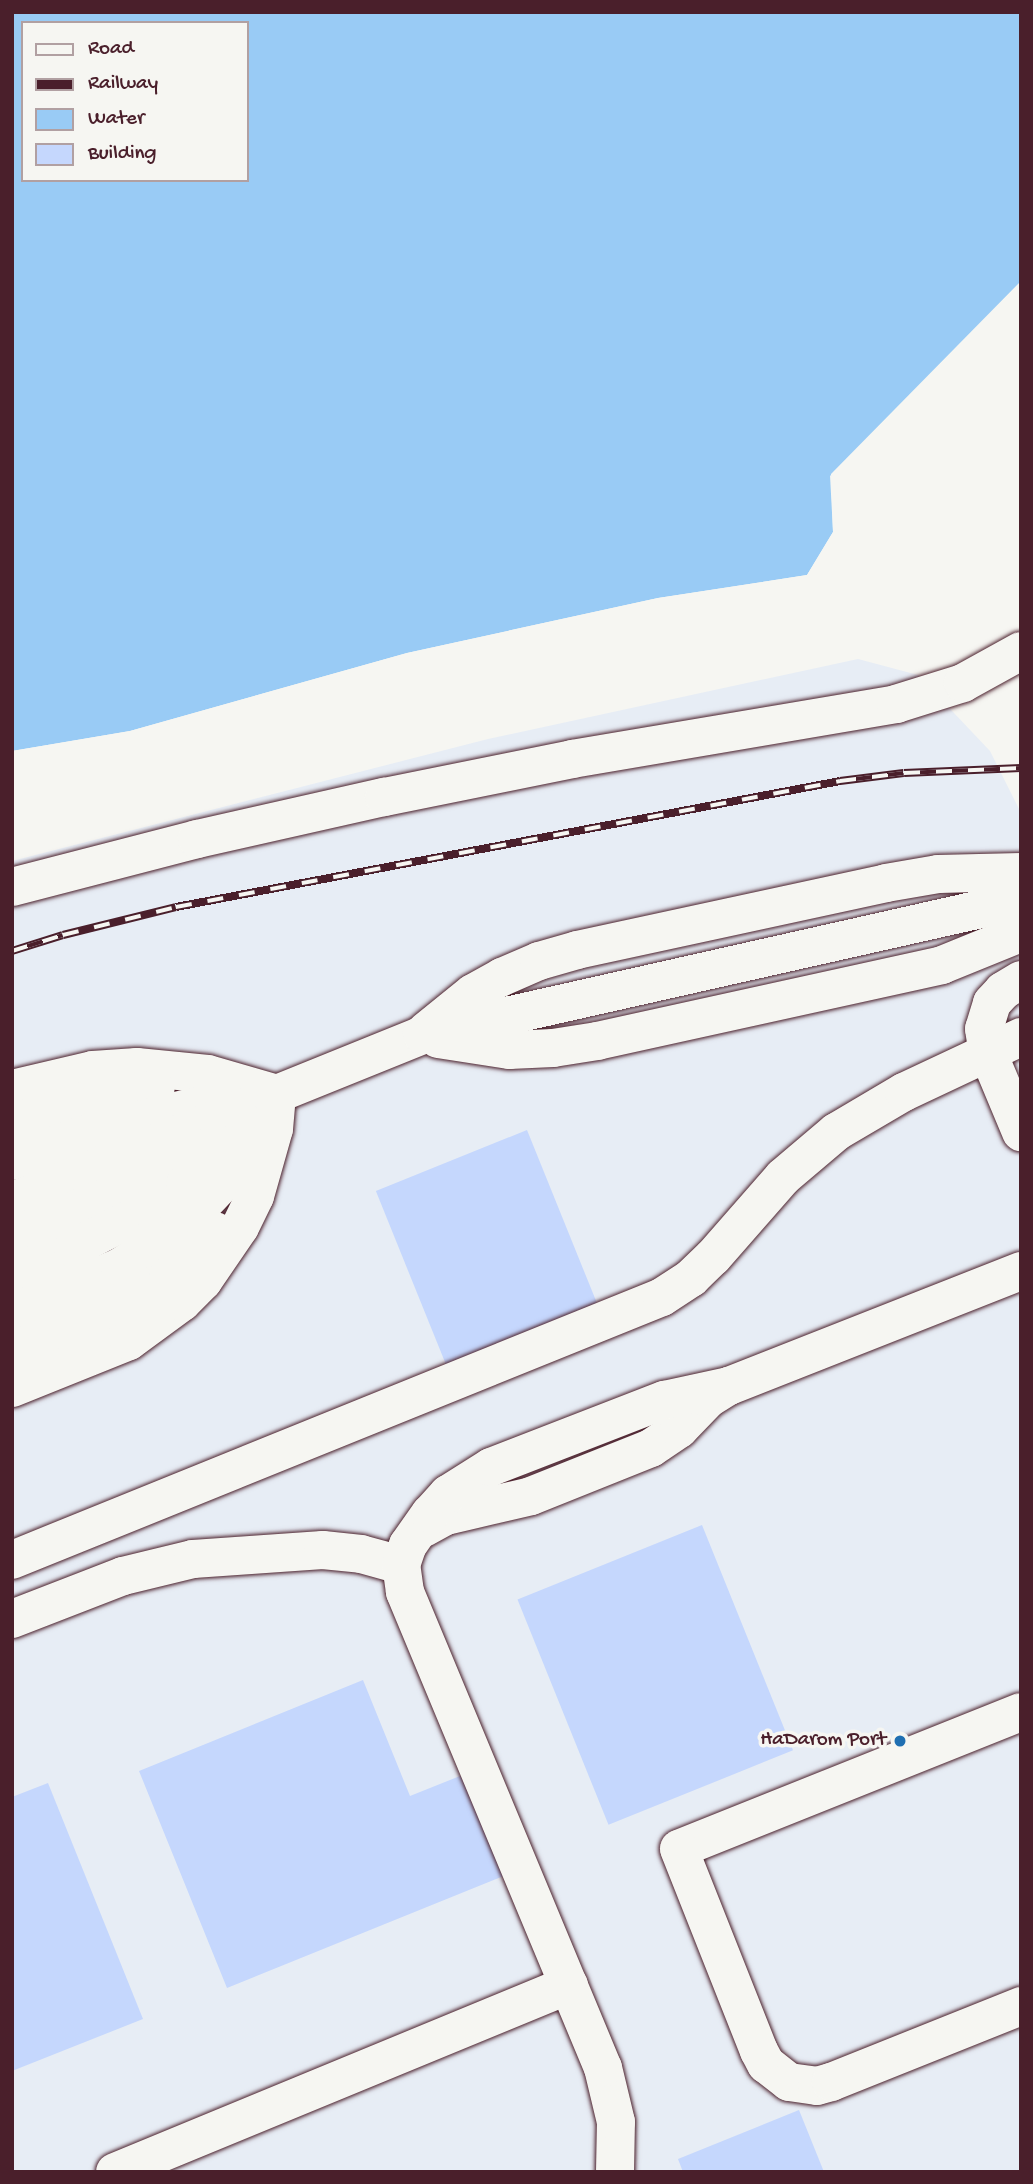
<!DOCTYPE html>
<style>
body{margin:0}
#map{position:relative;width:1033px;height:2184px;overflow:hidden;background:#f6f6f2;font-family:"Gochi Hand",sans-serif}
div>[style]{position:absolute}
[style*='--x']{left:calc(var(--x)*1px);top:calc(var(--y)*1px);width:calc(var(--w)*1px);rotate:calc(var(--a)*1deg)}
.built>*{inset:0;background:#e7edf5}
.water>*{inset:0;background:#99cbf5}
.pier>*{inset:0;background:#f6f6f2}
.building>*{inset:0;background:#c5d7fd;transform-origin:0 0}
.roads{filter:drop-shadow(0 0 2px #4a1f2b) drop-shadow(0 0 2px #4a1f2b)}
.minor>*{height:38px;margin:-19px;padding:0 19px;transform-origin:19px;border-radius:19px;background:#f6f6f2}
.rail>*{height:8px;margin-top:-4px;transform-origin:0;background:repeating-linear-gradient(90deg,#f6f6f2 0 16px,#4a1f2b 0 32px);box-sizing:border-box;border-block:2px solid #4a1f2b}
.dots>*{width:19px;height:19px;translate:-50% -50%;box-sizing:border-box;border:4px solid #f6f6f2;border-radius:50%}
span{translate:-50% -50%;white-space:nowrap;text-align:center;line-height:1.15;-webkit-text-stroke:7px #f6f6f2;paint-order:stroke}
.poi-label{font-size:21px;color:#4a1f2b}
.right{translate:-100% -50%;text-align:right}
.frame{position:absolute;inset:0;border:14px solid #4a1f2b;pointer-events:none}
.legend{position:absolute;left:21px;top:21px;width:228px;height:161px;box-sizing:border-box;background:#f6f6f2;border:2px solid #b1a0a2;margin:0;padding:9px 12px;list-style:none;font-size:21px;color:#4a1f2b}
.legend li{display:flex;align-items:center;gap:14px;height:35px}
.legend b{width:35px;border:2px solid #b1a0a2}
</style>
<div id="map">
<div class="built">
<div style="clip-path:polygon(858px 659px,918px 675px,990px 751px,1021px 813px,1021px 2172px,12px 2172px,12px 861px,488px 739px)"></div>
</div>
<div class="water">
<div style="clip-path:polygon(evenodd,12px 12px,1021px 12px,1021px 281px,831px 474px,833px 532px,807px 575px,658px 598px,407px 653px,130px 731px,12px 751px,12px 12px,23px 23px,247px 23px,247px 180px,23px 180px,23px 23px)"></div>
</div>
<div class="pier">
<div style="clip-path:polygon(830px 475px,834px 479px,836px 533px,809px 578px,658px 601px,407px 657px,131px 734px,12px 755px,12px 751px,130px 731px,407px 653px,658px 598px,807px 575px,833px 532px)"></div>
</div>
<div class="building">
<div style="left:527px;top:1130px;width:223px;height:163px;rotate:68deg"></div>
<div style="left:702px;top:1525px;width:243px;height:199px;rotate:68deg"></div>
<div style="clip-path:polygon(363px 1680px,410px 1796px,465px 1774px,506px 1875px,227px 1988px,139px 1771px)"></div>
<div style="clip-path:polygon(48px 1783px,143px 2019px,12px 2071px,12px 1797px)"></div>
<div style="clip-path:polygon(799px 2110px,824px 2172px,683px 2172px,678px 2159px)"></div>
</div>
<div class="roads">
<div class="minor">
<div style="--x:12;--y:887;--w:191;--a:-14.5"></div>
<div style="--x:197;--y:839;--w:192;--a:-12.7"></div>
<div style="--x:384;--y:797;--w:192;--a:-11.4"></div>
<div style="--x:572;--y:759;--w:329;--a:-9.6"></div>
<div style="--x:896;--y:704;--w:70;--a:-17.4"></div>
<div style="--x:963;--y:683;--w:66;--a:-28.9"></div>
<div style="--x:1021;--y:980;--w:21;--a:149"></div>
<div style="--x:1003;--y:991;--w:16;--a:133"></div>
<div style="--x:992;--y:1003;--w:27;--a:107"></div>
<div style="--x:984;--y:1029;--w:24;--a:81"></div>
<div style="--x:988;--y:1053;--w:86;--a:67.3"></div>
<div style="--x:426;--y:1031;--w:60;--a:-39"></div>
<div style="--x:473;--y:993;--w:33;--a:-29"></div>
<div style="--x:502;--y:977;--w:40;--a:-23.4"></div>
<div style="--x:539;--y:961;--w:40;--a:-16"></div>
<div style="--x:577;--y:950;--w:316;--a:-12.2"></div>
<div style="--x:886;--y:883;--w:53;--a:-9.8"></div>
<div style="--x:938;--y:874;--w:83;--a:-1.4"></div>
<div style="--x:438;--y:1039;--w:72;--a:8.8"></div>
<div style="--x:509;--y:1050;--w:44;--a:-2.6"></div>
<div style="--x:553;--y:1048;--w:45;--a:-9"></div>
<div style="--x:597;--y:1041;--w:353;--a:-12.4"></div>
<div style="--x:942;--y:965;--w:85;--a:-22.1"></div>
<div style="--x:12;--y:1089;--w:83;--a:-13.2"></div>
<div style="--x:93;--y:1070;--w:44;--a:-3.9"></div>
<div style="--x:137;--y:1067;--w:71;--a:5.6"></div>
<div style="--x:208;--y:1074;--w:72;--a:16.2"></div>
<div style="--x:12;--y:1123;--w:93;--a:-16.9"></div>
<div style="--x:101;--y:1096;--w:55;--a:-7.3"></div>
<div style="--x:12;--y:1161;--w:83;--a:-20.4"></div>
<div style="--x:90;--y:1132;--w:118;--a:-13.7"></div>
<div style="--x:12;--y:1201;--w:442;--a:-22"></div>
<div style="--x:422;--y:1035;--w:614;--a:-12.7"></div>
<div style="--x:12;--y:1236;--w:114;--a:-22.7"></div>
<div style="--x:117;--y:1192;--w:91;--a:-28.8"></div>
<div style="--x:12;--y:1273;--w:66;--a:-22.3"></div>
<div style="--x:73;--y:1248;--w:85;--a:-27.2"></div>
<div style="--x:149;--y:1209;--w:44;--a:-34.8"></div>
<div style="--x:185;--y:1184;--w:60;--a:-40.3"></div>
<div style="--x:12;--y:1312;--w:117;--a:-22.6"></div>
<div style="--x:120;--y:1267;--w:72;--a:-33"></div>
<div style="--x:180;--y:1228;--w:80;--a:-46.5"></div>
<div style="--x:235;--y:1170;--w:54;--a:-58.7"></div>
<div style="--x:12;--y:1351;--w:134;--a:-23.3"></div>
<div style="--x:135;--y:1298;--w:40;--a:-34"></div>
<div style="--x:168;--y:1276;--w:65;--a:-43.8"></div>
<div style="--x:12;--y:1388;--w:126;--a:-21.9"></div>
<div style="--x:129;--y:1341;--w:66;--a:-36.3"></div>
<div style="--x:182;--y:1302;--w:30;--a:-45"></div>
<div style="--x:203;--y:1281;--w:65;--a:-55.6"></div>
<div style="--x:240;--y:1227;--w:34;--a:-64"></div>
<div style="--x:255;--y:1196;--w:70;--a:-74.2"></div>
<div style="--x:274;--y:1129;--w:35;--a:-85"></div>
<div style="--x:424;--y:1528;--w:25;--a:-29"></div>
<div style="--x:446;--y:1516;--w:87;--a:-13.2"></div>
<div style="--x:531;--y:1496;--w:129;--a:-21.8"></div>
<div style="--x:651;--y:1448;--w:34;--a:-34"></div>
<div style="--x:679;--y:1429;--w:42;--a:-46"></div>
<div style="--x:708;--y:1399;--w:25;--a:-32"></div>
<div style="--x:729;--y:1386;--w:314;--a:-21.5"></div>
<div style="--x:12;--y:1560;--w:701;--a:-22.03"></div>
<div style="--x:662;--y:1297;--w:35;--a:-33"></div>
<div style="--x:691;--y:1278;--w:30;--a:-44"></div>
<div style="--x:713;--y:1257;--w:106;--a:-48.8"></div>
<div style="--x:783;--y:1177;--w:70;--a:-40.3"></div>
<div style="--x:836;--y:1132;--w:79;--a:-30.5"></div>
<div style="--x:904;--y:1092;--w:129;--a:-25.2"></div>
<div style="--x:12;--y:1619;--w:119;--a:-21.2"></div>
<div style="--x:123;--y:1576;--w:72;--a:-13.7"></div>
<div style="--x:193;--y:1559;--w:130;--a:-4"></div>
<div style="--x:323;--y:1550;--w:38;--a:6"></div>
<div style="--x:361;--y:1554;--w:41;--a:15.4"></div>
<div style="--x:1021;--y:1712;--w:368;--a:158.2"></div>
<div style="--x:679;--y:1849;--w:217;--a:68.4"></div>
<div style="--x:759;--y:2051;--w:15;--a:62"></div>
<div style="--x:766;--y:2064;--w:29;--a:38"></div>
<div style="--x:789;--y:2082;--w:28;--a:8"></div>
<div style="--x:817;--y:2086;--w:15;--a:-16"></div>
<div style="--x:831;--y:2082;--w:205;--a:-21.8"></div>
<div style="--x:115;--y:2172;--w:491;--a:-22.4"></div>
<div style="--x:615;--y:2172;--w:50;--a:-88.9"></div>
<div style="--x:616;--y:2122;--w:56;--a:-103.5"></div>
<div style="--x:603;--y:2068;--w:516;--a:-112.59"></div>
<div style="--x:405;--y:1592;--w:27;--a:-98"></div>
<div style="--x:401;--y:1565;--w:21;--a:-71"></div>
<div style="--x:408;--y:1545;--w:38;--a:-55"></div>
<div style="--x:430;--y:1514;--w:27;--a:-48"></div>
<div style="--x:448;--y:1494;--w:51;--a:-32.1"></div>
<div style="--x:491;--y:1467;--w:186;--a:-21.2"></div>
<div style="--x:664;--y:1400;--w:66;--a:-12.2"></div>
</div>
</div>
<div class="rail">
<div style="--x:12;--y:951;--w:53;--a:-17.4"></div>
<div style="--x:63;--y:935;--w:116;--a:-13.9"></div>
<div style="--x:176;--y:907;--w:676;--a:-10.74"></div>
<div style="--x:840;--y:781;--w:64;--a:-7.1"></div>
<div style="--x:904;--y:773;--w:117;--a:-2.4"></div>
</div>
<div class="dots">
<div style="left:900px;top:1741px;background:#1f6fb2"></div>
</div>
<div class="poi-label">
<span class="right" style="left:886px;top:1741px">HaDarom Port</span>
</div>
<div class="frame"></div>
<ul class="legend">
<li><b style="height:9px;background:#f6f6f2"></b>Road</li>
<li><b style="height:9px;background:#4a1f2b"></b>Railway</li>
<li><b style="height:19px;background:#99cbf5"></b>Water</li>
<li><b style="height:19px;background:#c5d7fd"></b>Building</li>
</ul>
</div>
